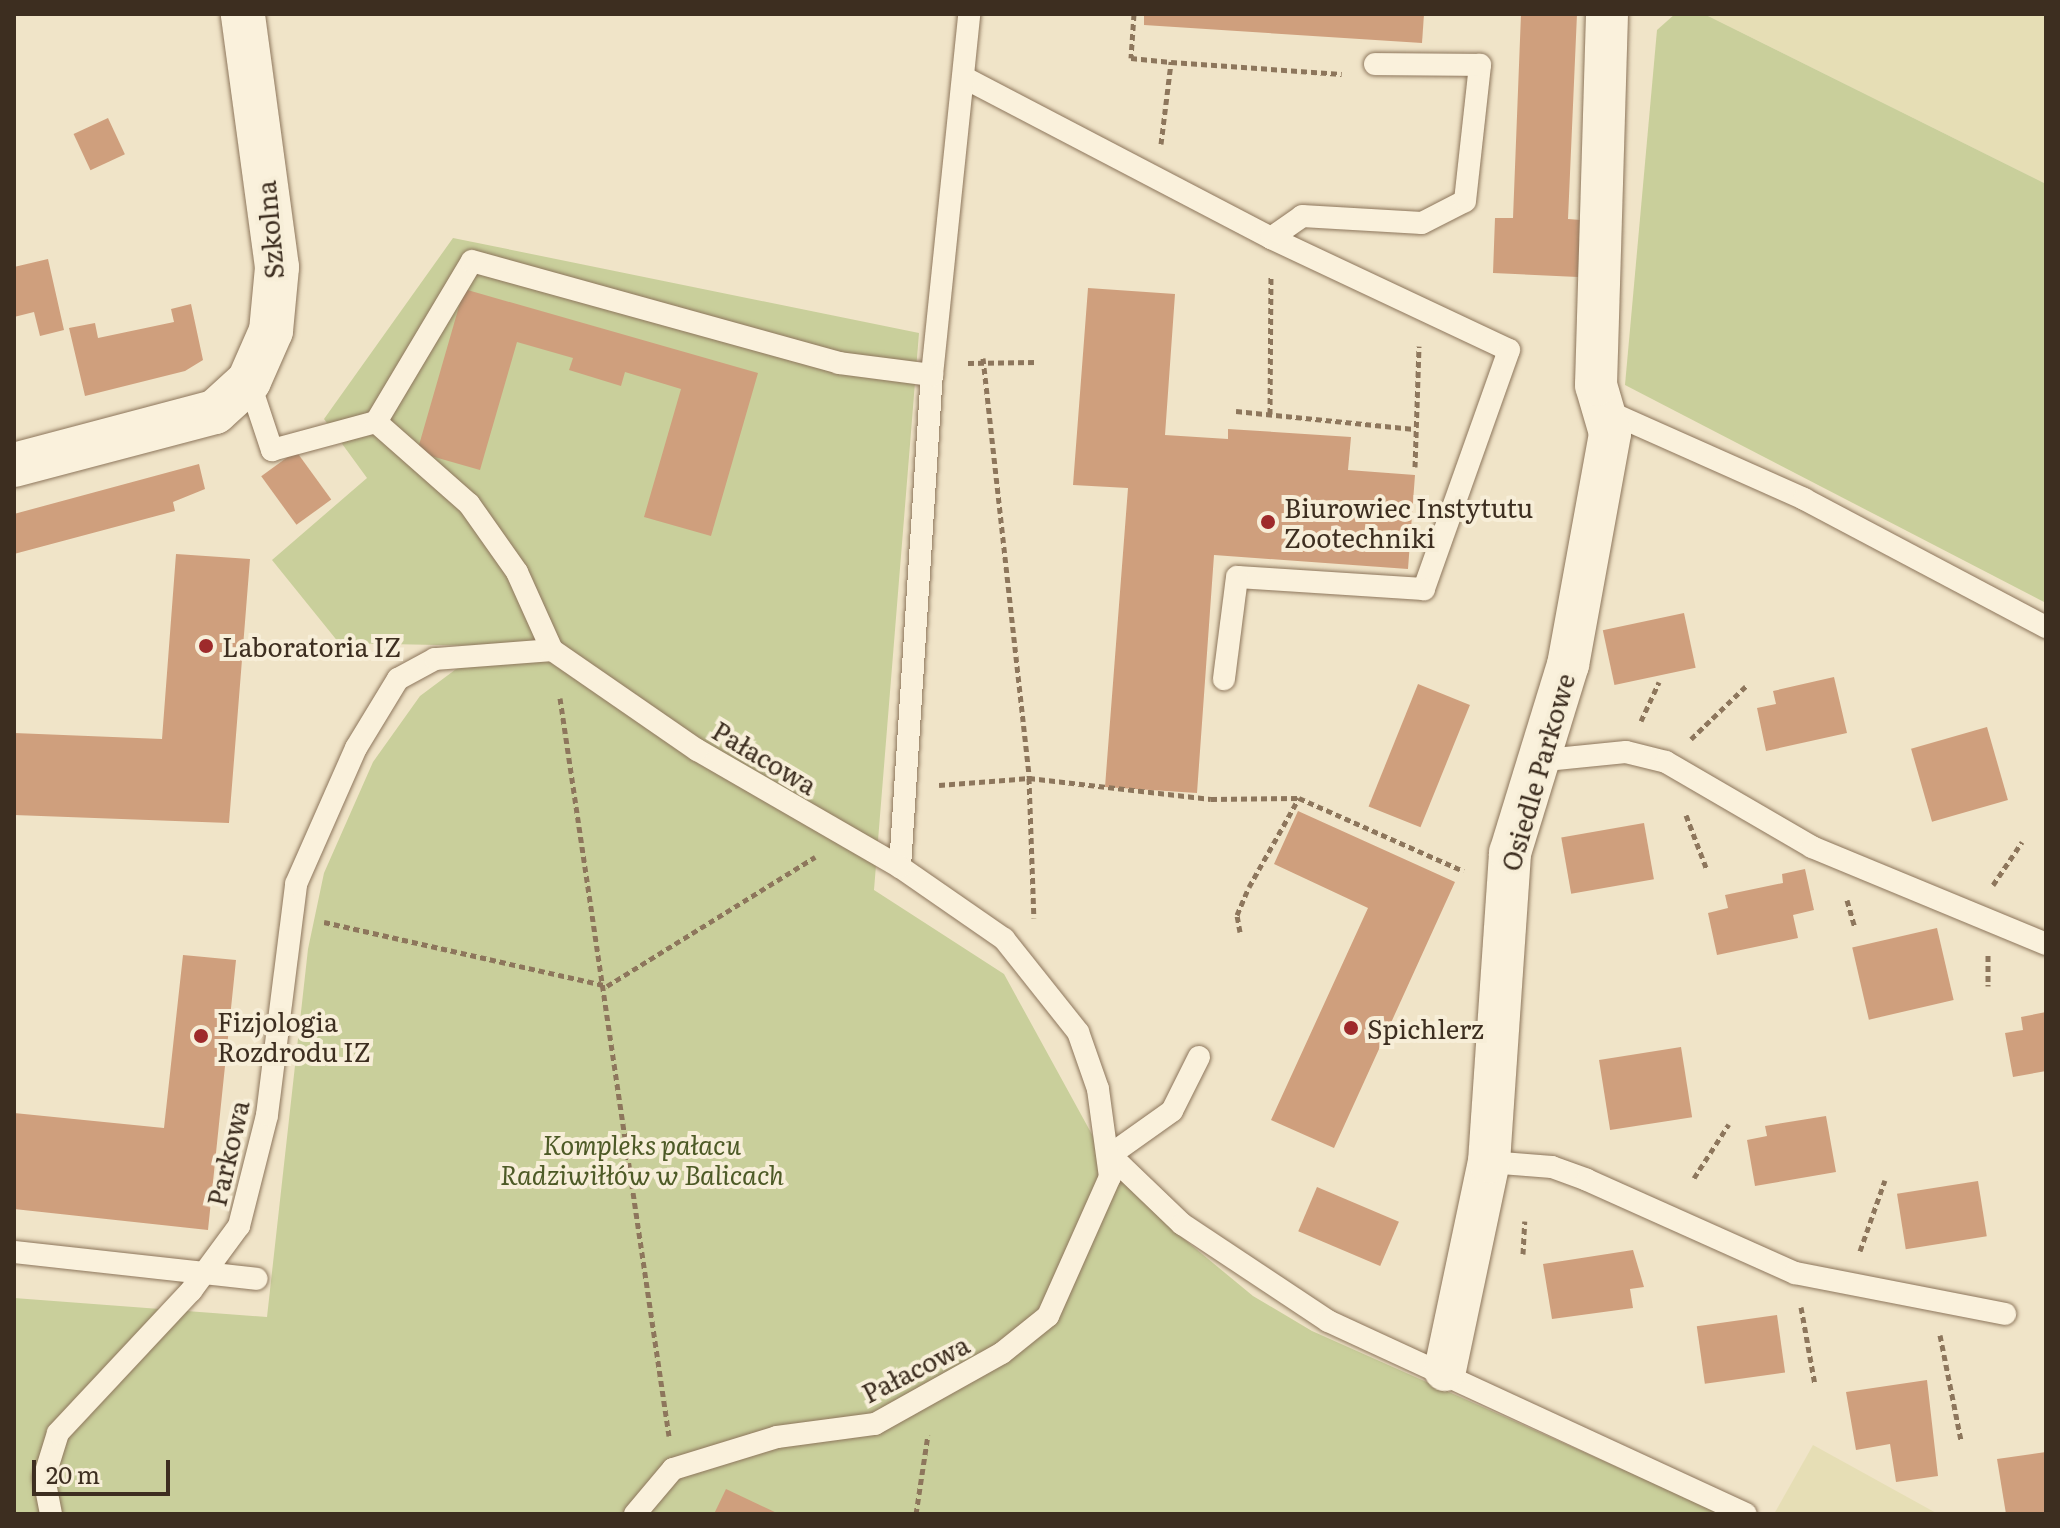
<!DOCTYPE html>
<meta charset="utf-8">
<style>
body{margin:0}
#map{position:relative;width:2060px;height:1528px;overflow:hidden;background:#f0e4c8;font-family:Literata,serif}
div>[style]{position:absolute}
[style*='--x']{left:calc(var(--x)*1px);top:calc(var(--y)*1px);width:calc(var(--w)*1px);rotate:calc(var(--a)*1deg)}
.farmland>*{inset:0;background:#e6deb5}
.green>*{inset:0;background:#c9cf9b}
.building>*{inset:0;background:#cf9f7d;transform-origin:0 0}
.path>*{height:5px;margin-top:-2.5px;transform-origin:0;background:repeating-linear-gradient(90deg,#8d765c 0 6px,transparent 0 10px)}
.roads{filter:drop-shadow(0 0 2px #8d765c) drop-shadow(0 0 2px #8d765c)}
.service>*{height:22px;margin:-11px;padding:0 11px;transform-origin:11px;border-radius:11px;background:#faf1dc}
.minor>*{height:42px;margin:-21px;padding:0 21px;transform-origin:21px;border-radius:21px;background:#faf1dc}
.tertiary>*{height:44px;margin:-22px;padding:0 22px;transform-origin:22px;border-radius:22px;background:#faf1dc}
.dots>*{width:22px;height:22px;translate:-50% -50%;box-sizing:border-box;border:4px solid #f7eed8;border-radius:50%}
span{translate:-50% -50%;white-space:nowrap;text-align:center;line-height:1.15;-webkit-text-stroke:8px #f7eed8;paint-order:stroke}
.street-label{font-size:26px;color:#3d2e20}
.poi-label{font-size:26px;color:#3d2e20}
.left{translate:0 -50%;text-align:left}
.park-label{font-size:26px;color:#4d5a26;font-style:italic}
.frame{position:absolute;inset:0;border:16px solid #3d2e20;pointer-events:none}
.scale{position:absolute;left:32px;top:1460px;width:138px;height:36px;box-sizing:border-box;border:4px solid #3d2e20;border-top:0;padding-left:10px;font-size:24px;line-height:28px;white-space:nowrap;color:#3d2e20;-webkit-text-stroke:6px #f7eed8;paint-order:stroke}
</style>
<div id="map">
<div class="farmland">
<div style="clip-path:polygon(1704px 14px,2046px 14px,2046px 184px)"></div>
<div style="clip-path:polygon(1813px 1445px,1938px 1514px,1774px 1514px)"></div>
</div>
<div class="green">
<div style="clip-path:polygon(1675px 14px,1704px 14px,2046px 184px,2046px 603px,1625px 385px,1657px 30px)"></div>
<div style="clip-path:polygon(453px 238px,919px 333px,874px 890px,1004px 974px,1106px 1160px,1173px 1230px,1253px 1296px,1312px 1331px,1723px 1514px,14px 1514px,14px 1298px,267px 1317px,308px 949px,324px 873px,373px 762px,420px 696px,487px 646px,339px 643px,272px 560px,367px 478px,324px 419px)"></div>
</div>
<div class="building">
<div style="clip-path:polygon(1144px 14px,1424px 14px,1422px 43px,1144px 25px)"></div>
<div style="clip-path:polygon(1521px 14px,1577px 14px,1568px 219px,1581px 220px,1578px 277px,1493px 273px,1495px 218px,1513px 218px)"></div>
<div style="left:108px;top:118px;width:40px;height:38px;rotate:65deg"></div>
<div style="clip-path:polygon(48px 259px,64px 330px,40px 336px,34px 312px,14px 317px,14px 267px)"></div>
<div style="clip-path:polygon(1088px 288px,1175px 294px,1165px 435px,1228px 439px,1228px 429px,1351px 437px,1348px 470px,1415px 475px,1408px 569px,1214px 555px,1197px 793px,1105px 787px,1128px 488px,1073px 485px)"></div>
<div style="clip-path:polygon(464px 289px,758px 373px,711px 536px,644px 517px,681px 389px,625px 372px,621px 386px,569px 370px,573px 358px,517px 342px,480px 470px,417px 452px)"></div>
<div style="clip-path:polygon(191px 304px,203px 360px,185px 371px,85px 396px,69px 328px,95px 323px,98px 338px,174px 322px,171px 309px)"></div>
<div style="left:296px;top:451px;width:60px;height:43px;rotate:54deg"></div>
<div style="clip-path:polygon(199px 464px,205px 489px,173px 502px,175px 511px,14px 554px,14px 514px)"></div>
<div style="clip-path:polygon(176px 554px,250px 559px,229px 823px,14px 815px,14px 733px,162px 739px)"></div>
<div style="left:1684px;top:613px;width:56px;height:83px;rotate:78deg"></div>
<div style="clip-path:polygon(1834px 677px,1847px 733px,1766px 751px,1757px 708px,1776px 704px,1773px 691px)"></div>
<div style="left:1418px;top:684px;width:56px;height:132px;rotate:22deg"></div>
<div style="left:1987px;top:727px;width:76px;height:79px;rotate:74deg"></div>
<div style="clip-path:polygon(1298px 811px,1455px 882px,1334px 1148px,1271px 1120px,1368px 908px,1274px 864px)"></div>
<div style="left:1644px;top:823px;width:57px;height:84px;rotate:80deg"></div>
<div style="clip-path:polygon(1805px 869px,1814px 910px,1793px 915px,1798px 938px,1717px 955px,1708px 913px,1728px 908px,1725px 895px,1783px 883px,1782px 874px)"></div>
<div style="left:1937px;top:928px;width:74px;height:87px;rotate:77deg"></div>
<div style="clip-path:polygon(183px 955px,236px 960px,208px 1230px,14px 1209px,14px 1113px,164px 1128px)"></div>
<div style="clip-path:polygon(2046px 1012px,2046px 1071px,2013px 1077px,2005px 1033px,2023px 1030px,2021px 1017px)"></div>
<div style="left:1681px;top:1047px;width:71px;height:83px;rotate:81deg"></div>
<div style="clip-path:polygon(1826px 1116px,1836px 1172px,1755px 1186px,1747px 1140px,1767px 1136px,1765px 1126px)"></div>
<div style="left:1978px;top:1181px;width:56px;height:82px;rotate:81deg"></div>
<div style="left:1317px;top:1187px;width:89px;height:48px;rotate:23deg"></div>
<div style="clip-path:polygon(1633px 1250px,1644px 1287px,1630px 1289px,1633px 1308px,1552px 1319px,1543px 1264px)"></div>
<div style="left:1777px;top:1315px;width:58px;height:81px;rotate:82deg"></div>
<div style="clip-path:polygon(1927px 1380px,1938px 1476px,1896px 1482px,1890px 1444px,1856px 1450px,1846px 1392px)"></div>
<div style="clip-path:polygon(2046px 1452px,2046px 1512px,2006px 1514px,1997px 1459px)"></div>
<div style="clip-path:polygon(726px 1489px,779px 1514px,714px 1514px)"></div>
</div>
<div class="path">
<div style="--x:1134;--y:14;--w:44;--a:93.9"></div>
<div style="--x:1131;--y:58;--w:40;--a:5.7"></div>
<div style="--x:1161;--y:144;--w:83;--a:-83"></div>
<div style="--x:1171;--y:62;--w:171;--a:4"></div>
<div style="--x:983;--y:358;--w:423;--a:83.7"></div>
<div style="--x:1029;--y:778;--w:140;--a:88"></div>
<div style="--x:968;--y:363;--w:70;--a:-0.8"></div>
<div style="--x:1236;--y:411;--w:179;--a:5.8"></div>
<div style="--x:1270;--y:414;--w:139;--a:-89.6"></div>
<div style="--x:1415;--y:467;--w:121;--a:-88.1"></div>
<div style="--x:560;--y:698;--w:746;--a:81.6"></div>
<div style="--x:1641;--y:721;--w:43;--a:-65.2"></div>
<div style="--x:1691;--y:739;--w:76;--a:-43.9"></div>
<div style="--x:939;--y:785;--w:90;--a:-4.4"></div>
<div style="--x:1029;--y:778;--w:183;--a:6.6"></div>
<div style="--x:1211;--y:799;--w:88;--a:-0.7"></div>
<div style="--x:1299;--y:798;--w:180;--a:23.9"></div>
<div style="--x:1686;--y:815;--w:59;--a:69.1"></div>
<div style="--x:1993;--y:885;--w:52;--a:-56"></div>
<div style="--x:1847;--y:900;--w:29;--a:74"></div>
<div style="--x:324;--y:922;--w:290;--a:12.7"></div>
<div style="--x:607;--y:986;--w:245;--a:-31.8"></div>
<div style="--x:1240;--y:932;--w:17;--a:-100"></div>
<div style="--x:1237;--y:915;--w:30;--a:-67"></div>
<div style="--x:1249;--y:887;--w:102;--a:-60.7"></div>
<div style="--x:1988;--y:955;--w:31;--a:90"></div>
<div style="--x:1694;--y:1178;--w:64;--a:-57.1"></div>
<div style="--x:1860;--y:1251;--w:75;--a:-70.6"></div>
<div style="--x:1523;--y:1254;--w:33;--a:-87"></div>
<div style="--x:1801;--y:1307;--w:79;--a:79.8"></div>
<div style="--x:1940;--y:1335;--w:107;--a:78.7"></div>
<div style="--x:916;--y:1514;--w:80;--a:-81.4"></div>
</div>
<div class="roads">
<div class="service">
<div style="--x:967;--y:79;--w:343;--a:27.6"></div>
<div style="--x:1271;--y:238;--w:263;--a:25.2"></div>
<div style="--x:1509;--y:350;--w:254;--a:109.6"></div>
<div style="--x:1424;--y:589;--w:187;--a:-176.3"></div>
<div style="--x:1237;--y:577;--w:103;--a:97.3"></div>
<div style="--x:1271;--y:238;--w:38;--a:-35"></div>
<div style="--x:1302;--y:216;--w:120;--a:3.3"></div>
<div style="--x:1422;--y:223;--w:48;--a:-27.1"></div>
<div style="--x:1465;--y:201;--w:137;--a:-83.7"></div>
<div style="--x:1480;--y:65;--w:105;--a:-179.5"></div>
<div style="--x:249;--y:381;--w:73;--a:71.6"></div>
<div style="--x:272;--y:450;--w:108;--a:-15.1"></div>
<div style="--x:1609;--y:412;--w:214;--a:24"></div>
<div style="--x:1804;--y:499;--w:274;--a:27.9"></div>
<div style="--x:1536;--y:761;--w:90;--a:-5.7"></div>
<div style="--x:1626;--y:752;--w:41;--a:14"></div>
<div style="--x:1666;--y:762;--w:169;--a:30.2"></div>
<div style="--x:1812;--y:847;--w:253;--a:22.5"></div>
<div style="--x:900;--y:867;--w:493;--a:-86.3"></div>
<div style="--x:932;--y:375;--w:363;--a:-84.1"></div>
<div style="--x:1199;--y:1057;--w:60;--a:116.6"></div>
<div style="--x:1172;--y:1111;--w:76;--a:144.6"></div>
<div style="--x:1110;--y:1155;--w:100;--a:43.8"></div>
<div style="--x:1182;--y:1224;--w:175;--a:33.6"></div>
<div style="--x:1328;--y:1321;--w:460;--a:24.8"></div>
<div style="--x:1489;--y:1162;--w:63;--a:4.5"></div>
<div style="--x:1552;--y:1167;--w:37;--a:20"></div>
<div style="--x:1587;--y:1180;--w:228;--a:24.1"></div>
<div style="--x:1795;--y:1273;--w:214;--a:11"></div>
<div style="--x:14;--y:1252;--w:244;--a:6.3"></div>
<div style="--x:51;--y:1514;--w:37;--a:-101"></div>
<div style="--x:44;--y:1478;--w:47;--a:-72.7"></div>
<div style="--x:58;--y:1433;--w:195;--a:-46.9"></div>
<div style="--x:191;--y:1291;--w:81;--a:-53.6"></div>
<div style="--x:239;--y:1226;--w:114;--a:-75.8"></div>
<div style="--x:267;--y:1115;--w:233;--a:-82.8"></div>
<div style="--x:296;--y:884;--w:149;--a:-66.2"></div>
<div style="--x:356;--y:748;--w:81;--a:-58.7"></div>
<div style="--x:398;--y:679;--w:42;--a:-28.4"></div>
<div style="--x:435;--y:659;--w:117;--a:-4.4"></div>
<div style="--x:635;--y:1514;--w:59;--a:-49.8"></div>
<div style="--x:673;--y:1469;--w:109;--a:-17.1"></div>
<div style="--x:777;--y:1437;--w:99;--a:-7.6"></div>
<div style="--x:875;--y:1424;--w:145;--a:-29.2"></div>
<div style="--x:1002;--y:1353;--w:59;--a:-38.8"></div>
<div style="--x:1048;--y:1316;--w:152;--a:-66"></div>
<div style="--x:1110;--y:1177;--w:89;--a:-97.8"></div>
<div style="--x:1098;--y:1089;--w:60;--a:-109.3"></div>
<div style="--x:1078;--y:1032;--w:119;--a:-128.5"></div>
<div style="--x:1004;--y:939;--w:126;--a:-145.3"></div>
<div style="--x:900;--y:867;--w:234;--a:-150"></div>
<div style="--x:697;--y:750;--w:176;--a:-145.4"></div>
<div style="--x:552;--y:650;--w:85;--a:-114.2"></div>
<div style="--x:517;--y:572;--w:83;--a:-125.2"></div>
<div style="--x:469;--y:504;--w:124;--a:-138.6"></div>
<div style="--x:376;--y:422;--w:187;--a:-59.2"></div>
<div style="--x:472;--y:261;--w:381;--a:15.5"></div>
<div style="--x:839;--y:363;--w:94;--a:7.4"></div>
</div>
<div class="minor">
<div style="--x:1445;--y:1370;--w:213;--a:-78.1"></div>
<div style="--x:1489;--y:1162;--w:310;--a:-86.1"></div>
<div style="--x:1510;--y:853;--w:197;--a:-72.9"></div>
<div style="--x:1568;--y:665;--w:236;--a:-79.7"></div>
<div style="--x:1610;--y:433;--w:50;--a:-106.3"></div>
<div style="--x:1596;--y:385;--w:371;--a:-88.3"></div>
</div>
<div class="tertiary">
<div style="--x:14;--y:465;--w:208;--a:-14.8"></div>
<div style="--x:215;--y:412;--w:46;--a:-42.4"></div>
<div style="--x:249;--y:381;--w:55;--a:-66.3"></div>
<div style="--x:271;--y:331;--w:64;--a:-84.6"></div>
<div style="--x:277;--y:267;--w:255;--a:-97.7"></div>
</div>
</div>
<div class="dots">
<div style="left:1268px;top:522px;background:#9e2a2b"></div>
<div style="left:206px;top:646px;background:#9e2a2b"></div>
<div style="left:1351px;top:1028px;background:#9e2a2b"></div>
<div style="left:201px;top:1036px;background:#9e2a2b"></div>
</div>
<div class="street-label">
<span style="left:269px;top:230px;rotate:-95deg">Szkolna</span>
<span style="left:765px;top:757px;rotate:31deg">Pałacowa</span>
<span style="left:1537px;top:772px;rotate:-74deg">Osiedle Parkowe</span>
<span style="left:227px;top:1153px;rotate:-77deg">Parkowa</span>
<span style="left:915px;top:1368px;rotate:-27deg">Pałacowa</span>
</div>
<div class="poi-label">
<span class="left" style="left:1284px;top:522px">Biurowiec Instytutu<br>Zootechniki</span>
<span class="left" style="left:222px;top:646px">Laboratoria IZ</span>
<span class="left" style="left:217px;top:1036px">Fizjologia<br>Rozdrodu IZ</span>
<span class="left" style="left:1367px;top:1028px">Spichlerz</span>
</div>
<div class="park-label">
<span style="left:642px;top:1159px">Kompleks pałacu<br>Radziwiłłów w Balicach</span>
</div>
<div class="frame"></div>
<div class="scale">20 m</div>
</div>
